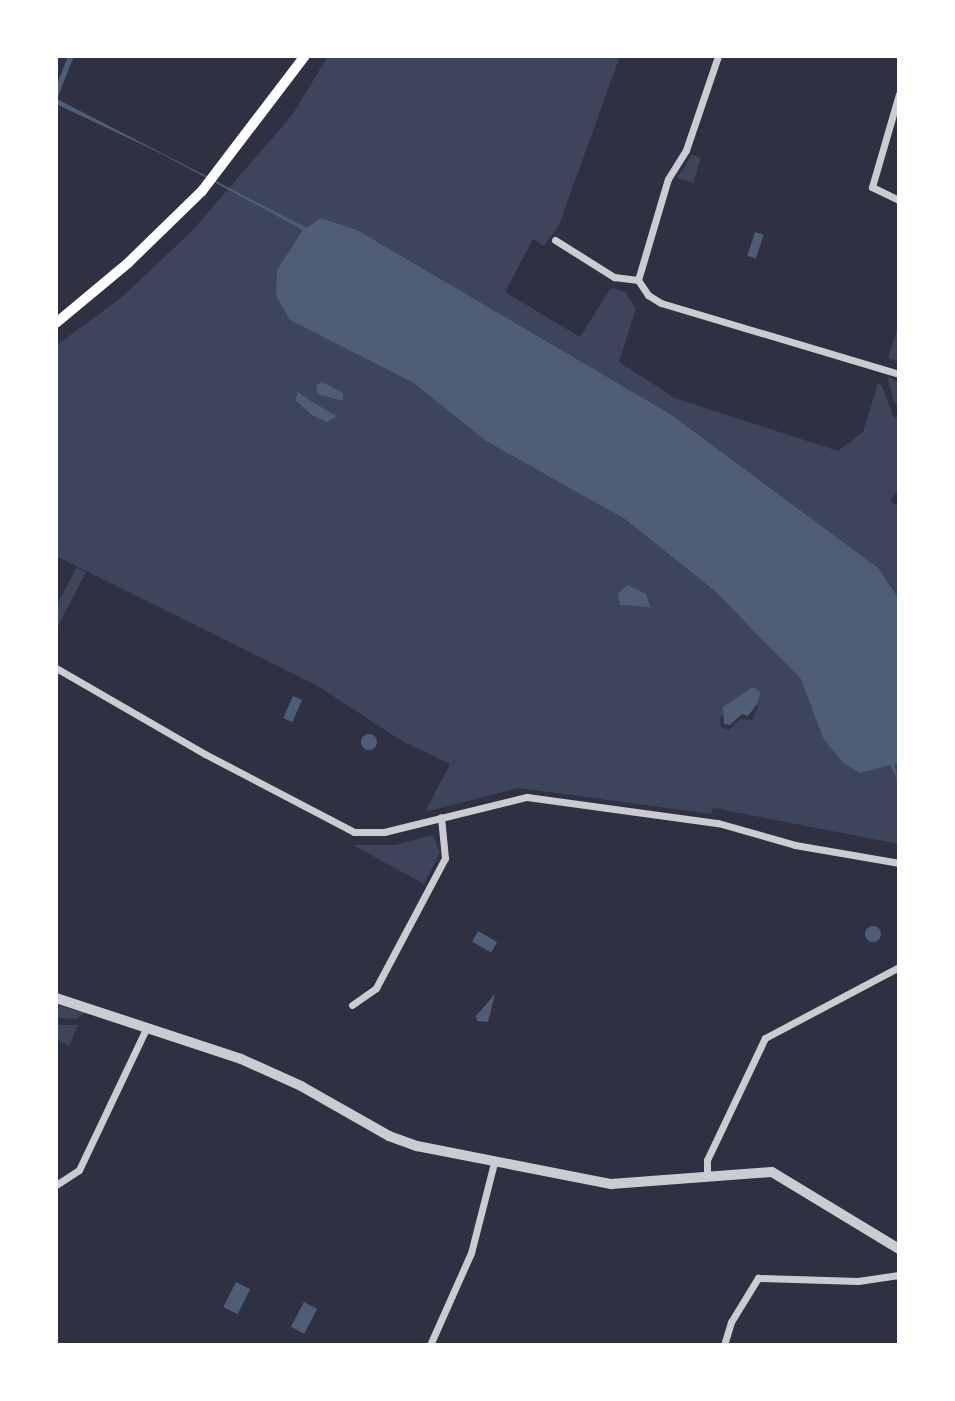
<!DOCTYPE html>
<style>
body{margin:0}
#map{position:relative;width:955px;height:1401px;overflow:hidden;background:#2d3142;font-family:Mulish,sans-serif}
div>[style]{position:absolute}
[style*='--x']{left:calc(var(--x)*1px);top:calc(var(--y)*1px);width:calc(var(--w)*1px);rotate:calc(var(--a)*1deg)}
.green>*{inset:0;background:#3c4559}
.water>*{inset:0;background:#4f5d75;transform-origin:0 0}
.round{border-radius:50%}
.minor>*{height:7px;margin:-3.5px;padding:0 3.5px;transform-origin:3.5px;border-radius:3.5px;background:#caccd0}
.tertiary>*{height:10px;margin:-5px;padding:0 5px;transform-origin:5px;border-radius:5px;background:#caccd0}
.secondary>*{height:10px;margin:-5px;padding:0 5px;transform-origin:5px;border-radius:5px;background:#fff}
span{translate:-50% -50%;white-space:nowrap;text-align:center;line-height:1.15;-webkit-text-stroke:7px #fff;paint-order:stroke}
.frame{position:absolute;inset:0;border:58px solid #fff;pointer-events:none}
</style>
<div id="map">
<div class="green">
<div style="clip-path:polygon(evenodd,328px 56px,620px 56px,559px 225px,544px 246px,533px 239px,505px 292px,580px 337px,611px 288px,625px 292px,636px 309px,619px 362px,675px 398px,838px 451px,863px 432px,878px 383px,882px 386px,893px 416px,899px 420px,899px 487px,890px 501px,899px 507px,899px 844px,713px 808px,711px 814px,519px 788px,425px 812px,450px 764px,402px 741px,316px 685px,56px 556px,56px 346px,122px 297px,192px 231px,293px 114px,328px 56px,759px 705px,752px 720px,740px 719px,729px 730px,721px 727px,720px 717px,759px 705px)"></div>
<div style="clip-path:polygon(692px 155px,701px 158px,693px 183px,677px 178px)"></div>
<div style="clip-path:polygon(899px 323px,899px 362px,888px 358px)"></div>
<div style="clip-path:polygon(887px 376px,899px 383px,899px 406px,894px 403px)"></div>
<div style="clip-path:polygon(76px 568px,86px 572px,56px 630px,56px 607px)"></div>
<div style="clip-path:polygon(433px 835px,440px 853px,424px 884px,353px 845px,395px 845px)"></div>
<div style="clip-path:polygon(56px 1005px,64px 1007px,85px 1013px,76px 1019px,56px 1018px)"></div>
<div style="clip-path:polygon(56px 1025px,78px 1025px,69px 1046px,56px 1039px)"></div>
</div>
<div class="water">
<div style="clip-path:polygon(68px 56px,74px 56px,57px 99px,307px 228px,320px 218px,357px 230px,670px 414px,878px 568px,899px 599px,899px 763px,894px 765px,899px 783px,890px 765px,860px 773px,843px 763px,823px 738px,801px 679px,715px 591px,625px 519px,486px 441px,414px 383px,290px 320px,276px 295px,277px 270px,303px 230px,162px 154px,56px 104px,56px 87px)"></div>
<div style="left:755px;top:232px;width:9px;height:25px;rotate:18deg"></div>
<div style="clip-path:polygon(322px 382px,343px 393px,343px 401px,318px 394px,316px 385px)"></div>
<div style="clip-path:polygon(298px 392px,312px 402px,337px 416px,327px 422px,312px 415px,295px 400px)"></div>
<div style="clip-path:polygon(628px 585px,646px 594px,650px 607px,620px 605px,618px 593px)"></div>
<div style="clip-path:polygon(753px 687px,761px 692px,757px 704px,748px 716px,742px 714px,730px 725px,724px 724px,723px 707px)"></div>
<div style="left:293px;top:696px;width:10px;height:24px;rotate:24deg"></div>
<div class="round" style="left:361px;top:734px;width:16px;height:16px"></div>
<div class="round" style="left:865px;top:926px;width:16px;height:16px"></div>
<div style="left:478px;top:931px;width:22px;height:12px;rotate:30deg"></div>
<div style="clip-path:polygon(495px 994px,488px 1022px,477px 1021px,476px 1016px)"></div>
<div style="left:236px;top:1282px;width:16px;height:28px;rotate:27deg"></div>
<div style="left:304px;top:1302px;width:15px;height:28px;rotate:28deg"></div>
</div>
<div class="minor">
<div style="--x:899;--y:94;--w:97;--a:106.2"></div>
<div style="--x:872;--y:187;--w:30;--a:26"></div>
<div style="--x:555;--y:240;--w:70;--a:32.1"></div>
<div style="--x:614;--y:277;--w:24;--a:7"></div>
<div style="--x:638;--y:280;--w:18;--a:56"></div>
<div style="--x:648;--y:295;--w:15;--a:32"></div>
<div style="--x:661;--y:303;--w:248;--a:16.6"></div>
<div style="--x:638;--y:280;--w:105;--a:-73.5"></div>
<div style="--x:668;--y:179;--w:34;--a:-58"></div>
<div style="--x:686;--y:150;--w:99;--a:-71.2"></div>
<div style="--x:56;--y:668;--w:172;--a:30"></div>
<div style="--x:205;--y:754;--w:168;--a:27.6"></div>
<div style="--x:354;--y:832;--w:30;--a:0"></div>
<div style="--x:384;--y:832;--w:147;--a:-13.8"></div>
<div style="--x:527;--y:797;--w:193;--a:7.8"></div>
<div style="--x:718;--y:823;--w:80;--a:15.9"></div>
<div style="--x:795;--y:845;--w:106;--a:9.8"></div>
<div style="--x:352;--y:1005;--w:29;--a:-35"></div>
<div style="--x:376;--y:988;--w:147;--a:-62"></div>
<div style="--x:445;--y:858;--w:41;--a:-95.6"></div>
<div style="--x:707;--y:1174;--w:14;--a:-90"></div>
<div style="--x:707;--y:1160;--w:135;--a:-64.6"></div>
<div style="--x:765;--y:1038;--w:152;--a:-27.9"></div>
<div style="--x:56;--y:1185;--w:27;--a:-33"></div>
<div style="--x:79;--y:1170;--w:158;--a:-64.6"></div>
<div style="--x:430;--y:1345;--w:101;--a:-66"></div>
<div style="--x:471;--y:1253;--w:93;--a:-75.7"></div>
<div style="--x:724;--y:1345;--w:24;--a:-73"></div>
<div style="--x:731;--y:1322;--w:52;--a:-58.5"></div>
<div style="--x:758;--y:1278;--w:100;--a:1.7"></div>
<div style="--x:858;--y:1281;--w:41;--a:-8.3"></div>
</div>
<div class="tertiary">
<div style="--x:56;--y:998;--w:195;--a:18.2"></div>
<div style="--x:241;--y:1059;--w:66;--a:24.2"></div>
<div style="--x:301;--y:1086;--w:101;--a:29.6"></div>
<div style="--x:389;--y:1136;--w:30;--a:20"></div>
<div style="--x:417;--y:1146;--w:198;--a:11.1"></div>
<div style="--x:611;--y:1184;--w:161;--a:-4.3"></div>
<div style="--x:772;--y:1172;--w:149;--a:31.2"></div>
</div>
<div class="secondary">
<div style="--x:56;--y:323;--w:94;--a:-39.8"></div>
<div style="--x:128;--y:263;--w:103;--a:-44.2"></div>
<div style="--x:202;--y:191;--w:170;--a:-52.7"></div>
</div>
<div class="frame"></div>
</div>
